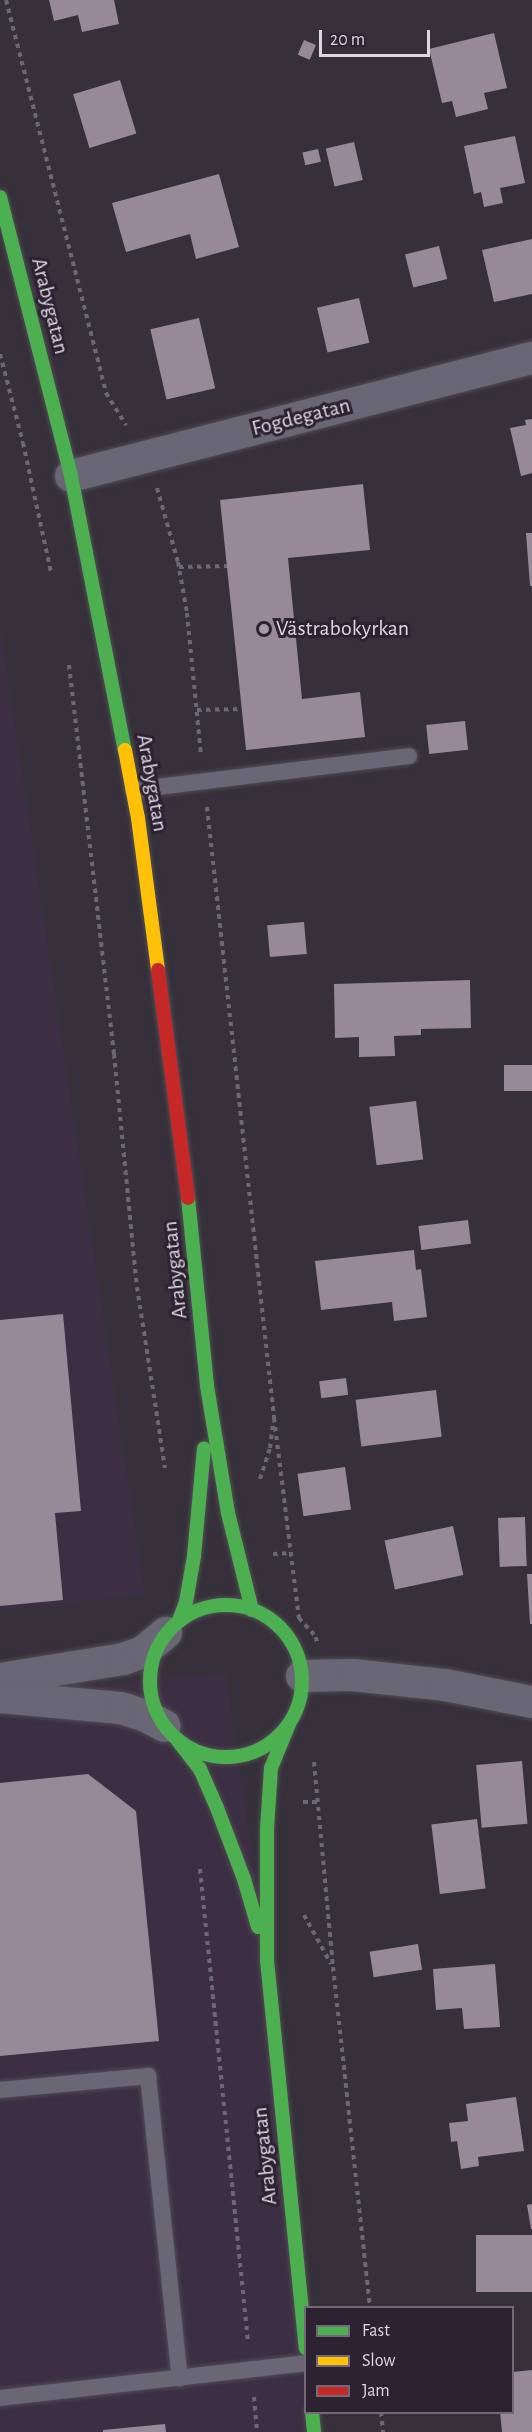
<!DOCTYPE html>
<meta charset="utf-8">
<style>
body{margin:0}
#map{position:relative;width:532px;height:2432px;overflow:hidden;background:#353039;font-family:"Alegreya Sans",sans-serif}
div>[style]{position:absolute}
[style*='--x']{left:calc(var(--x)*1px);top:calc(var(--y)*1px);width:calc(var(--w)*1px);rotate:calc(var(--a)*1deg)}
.built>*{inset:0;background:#3c2f44}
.building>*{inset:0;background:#988998;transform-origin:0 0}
.path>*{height:4px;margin-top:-2px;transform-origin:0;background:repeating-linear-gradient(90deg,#6b6774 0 4.5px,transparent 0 9px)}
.roads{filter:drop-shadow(0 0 2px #504c53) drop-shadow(0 0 2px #504c53)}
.lane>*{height:16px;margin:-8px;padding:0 8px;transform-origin:8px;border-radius:8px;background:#696675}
.street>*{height:32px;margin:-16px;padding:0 16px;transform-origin:16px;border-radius:16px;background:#696675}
.fast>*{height:14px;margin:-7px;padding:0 7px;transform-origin:7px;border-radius:7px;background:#4caf50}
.fast>.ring{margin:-7px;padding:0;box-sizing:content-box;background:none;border:14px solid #4caf50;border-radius:50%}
.slow>*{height:14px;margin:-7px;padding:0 7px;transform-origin:7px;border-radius:7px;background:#ffc107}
.jam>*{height:14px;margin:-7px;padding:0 7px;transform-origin:7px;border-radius:7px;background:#c62828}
.dots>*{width:16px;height:16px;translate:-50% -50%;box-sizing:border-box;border:3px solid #2c2232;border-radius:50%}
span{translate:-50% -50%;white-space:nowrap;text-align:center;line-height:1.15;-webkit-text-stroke:6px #2c2232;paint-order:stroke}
.street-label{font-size:22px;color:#ddd7e2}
.poi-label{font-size:22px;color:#ddd7e2}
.left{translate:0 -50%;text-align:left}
.legend{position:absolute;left:304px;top:2306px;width:210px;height:108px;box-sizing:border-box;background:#2c2232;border:2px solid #736a78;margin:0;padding:8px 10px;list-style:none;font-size:18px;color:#ddd7e2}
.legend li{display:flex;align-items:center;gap:12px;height:30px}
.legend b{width:30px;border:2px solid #736a78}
.scale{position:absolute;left:319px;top:30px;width:111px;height:27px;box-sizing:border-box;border:3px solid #ddd7e2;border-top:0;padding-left:8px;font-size:18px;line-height:21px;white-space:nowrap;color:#ddd7e2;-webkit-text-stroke:4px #2c2232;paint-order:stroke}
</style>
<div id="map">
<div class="built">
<div style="clip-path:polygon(0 625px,145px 1595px,0 1610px)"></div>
<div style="clip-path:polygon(226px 1674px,267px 1960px,305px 2348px,306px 2412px,314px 2432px,0 2432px,0 1690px)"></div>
</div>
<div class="building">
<div style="clip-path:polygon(49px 0,114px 0,119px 24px,82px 32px,78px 15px,54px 21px)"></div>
<div style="clip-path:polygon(494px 33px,507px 88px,484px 93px,488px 109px,456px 117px,452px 101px,442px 103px,429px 49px)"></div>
<div style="left:304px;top:40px;width:13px;height:16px;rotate:23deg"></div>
<div style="left:120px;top:80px;width:56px;height:49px;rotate:73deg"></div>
<div style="clip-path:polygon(515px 136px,525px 183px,500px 188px,503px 203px,484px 207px,481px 192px,474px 194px,464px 146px)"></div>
<div style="left:354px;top:142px;width:39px;height:29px;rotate:77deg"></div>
<div style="left:318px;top:149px;width:13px;height:16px;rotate:77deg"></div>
<div style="clip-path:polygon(219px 174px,239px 247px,196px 259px,190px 234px,126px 252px,112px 203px)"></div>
<div style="clip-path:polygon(532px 239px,532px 294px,494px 302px,482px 250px)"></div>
<div style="left:439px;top:246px;width:34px;height:35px;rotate:76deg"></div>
<div style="left:359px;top:298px;width:46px;height:43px;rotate:77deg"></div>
<div style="left:199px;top:318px;width:72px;height:50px;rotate:77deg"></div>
<div style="clip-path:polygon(532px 419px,532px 473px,521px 476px,510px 428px,526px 425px,525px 420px)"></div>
<div style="clip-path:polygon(363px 484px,370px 550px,288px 558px,302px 699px,360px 692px,365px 737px,246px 750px,220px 500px)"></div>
<div style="clip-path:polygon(526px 533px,532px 533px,532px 586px,530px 586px)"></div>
<div style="left:465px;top:721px;width:29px;height:39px;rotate:84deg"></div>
<div style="left:304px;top:922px;width:32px;height:37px;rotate:85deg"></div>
<div style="clip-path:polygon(470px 980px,471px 1028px,421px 1029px,421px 1035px,394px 1036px,395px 1056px,359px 1057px,359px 1037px,335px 1038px,334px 984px)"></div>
<div style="left:532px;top:1065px;width:26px;height:28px;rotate:90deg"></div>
<div style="left:416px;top:1101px;width:59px;height:47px;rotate:83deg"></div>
<div style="left:468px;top:1220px;width:24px;height:50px;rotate:83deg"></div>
<div style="clip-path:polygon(414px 1250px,416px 1270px,421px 1269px,427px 1317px,394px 1321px,392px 1302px,321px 1310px,315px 1261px)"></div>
<div style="clip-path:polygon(63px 1314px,81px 1511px,55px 1513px,63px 1600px,0 1606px,0 1320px)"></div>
<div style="left:346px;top:1378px;width:17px;height:27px;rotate:83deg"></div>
<div style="left:436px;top:1390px;width:47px;height:81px;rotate:83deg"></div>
<div style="left:345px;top:1467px;width:43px;height:48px;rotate:82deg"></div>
<div style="left:525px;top:1517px;width:49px;height:27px;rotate:88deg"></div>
<div style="left:453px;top:1526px;width:50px;height:70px;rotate:78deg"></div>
<div style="clip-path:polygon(527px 1574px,532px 1574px,532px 1624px,530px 1624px)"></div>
<div style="left:522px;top:1761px;width:63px;height:46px;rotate:85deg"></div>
<div style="clip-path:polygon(88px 1774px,136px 1811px,159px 2041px,0 2056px,0 1783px)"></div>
<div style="left:477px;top:1819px;width:70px;height:46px;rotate:83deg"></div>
<div style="left:418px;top:1944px;width:26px;height:49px;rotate:81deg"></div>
<div style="clip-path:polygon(495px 1964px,500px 2027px,464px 2029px,462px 2008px,436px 2010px,433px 1969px)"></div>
<div style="clip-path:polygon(516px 2097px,524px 2151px,478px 2157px,479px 2166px,461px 2169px,457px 2141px,451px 2142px,449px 2123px,468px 2121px,466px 2104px)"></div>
<div style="clip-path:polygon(532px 2204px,532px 2229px,531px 2229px,527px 2205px)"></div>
<div style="left:532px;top:2235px;width:57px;height:56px;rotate:90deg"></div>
<div style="clip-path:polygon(532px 2370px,532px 2432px,502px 2432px,500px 2412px,512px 2412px,512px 2372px)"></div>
<div style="clip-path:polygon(165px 2424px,166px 2432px,103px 2432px,103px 2430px)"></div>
</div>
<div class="path">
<div style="--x:6;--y:0;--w:406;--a:75.7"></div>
<div style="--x:106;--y:393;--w:38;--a:58"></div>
<div style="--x:0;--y:354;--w:92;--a:75.5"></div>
<div style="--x:23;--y:443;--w:132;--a:77.8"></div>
<div style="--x:157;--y:488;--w:77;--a:74.2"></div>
<div style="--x:178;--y:562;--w:52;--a:80"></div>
<div style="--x:187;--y:613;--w:143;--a:84.4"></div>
<div style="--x:179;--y:567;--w:48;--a:-1.2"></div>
<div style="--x:69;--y:665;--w:392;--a:83.4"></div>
<div style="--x:114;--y:1054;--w:234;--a:84.4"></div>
<div style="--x:137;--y:1287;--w:183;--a:81.2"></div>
<div style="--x:197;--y:710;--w:45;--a:-1.3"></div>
<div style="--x:207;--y:807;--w:615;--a:83.74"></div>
<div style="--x:274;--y:1418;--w:202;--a:82.9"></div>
<div style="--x:299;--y:1618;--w:25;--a:48"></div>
<div style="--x:316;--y:1637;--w:6;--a:81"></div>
<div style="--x:260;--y:1479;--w:33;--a:-72"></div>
<div style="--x:270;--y:1448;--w:23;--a:-83"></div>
<div style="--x:273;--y:1554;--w:18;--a:-3"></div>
<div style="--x:314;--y:1762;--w:206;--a:84.7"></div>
<div style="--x:333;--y:1967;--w:343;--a:83.8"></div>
<div style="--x:303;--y:1802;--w:14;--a:0"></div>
<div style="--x:200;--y:1869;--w:475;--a:84.2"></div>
<div style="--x:304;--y:1915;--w:56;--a:61.1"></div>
<div style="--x:254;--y:2397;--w:35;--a:85"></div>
<div style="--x:381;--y:2412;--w:20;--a:84"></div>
</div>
<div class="roads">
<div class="lane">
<div style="--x:133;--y:790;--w:278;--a:-7"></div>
<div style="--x:0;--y:2090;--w:149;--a:-5.4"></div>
<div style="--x:148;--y:2076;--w:304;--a:84"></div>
<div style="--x:0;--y:2398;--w:308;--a:-6.5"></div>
</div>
<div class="street">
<div style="--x:71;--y:476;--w:476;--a:-14.4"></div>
<div style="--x:302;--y:1676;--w:51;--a:-1.1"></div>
<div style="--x:353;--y:1675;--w:93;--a:6.2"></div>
<div style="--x:445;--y:1685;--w:89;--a:11.1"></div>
<div style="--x:0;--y:1679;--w:125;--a:-9.2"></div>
<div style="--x:123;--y:1659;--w:21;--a:-19"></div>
<div style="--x:143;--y:1652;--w:30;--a:-40"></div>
<div style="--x:0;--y:1697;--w:121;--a:5.2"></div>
<div style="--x:121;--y:1708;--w:26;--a:18"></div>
<div style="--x:146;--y:1716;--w:21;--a:28"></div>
</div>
<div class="fast">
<div style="--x:0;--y:197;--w:288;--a:75.7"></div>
<div style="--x:71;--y:476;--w:279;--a:78.9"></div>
<div style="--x:188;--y:1198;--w:189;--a:84.2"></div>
<div style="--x:207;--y:1386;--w:129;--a:80.6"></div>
<div style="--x:228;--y:1513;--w:100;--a:76.1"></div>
<div class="ring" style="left:150px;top:1605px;width:138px;height:138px"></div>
<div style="--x:179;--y:1621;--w:20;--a:-70"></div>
<div style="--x:186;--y:1602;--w:47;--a:-80.1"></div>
<div style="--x:194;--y:1556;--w:108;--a:-84.7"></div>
<div style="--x:289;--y:1724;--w:48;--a:112.2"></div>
<div style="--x:271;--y:1768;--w:60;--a:93.8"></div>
<div style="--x:267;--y:1828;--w:132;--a:90"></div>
<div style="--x:267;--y:1960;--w:390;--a:84.3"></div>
<div style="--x:178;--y:1741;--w:36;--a:52"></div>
<div style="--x:200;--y:1769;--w:43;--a:66.4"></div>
<div style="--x:217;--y:1808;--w:76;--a:69.2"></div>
<div style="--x:244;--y:1879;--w:50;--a:73.7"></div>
<div style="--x:312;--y:2412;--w:20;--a:84"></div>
</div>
<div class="slow">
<div style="--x:125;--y:750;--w:69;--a:79.2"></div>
<div style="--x:138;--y:818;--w:153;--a:82.5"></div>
</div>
<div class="jam">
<div style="--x:158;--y:970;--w:230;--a:82.5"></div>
</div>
</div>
<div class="dots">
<div style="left:264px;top:629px;background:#a29da7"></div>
</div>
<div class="street-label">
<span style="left:50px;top:306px;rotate:76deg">Arabygatan</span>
<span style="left:301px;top:417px;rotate:-14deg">Fogdegatan</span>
<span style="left:152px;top:783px;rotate:80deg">Arabygatan</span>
<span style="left:175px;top:1270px;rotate:-96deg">Arabygatan</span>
<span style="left:265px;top:2156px;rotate:-96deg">Arabygatan</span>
</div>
<div class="poi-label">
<span class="left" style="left:276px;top:629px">Västrabokyrkan</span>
</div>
<ul class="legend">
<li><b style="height:8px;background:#4caf50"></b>Fast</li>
<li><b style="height:8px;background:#ffc107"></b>Slow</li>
<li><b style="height:8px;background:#c62828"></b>Jam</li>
</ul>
<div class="scale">20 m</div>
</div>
